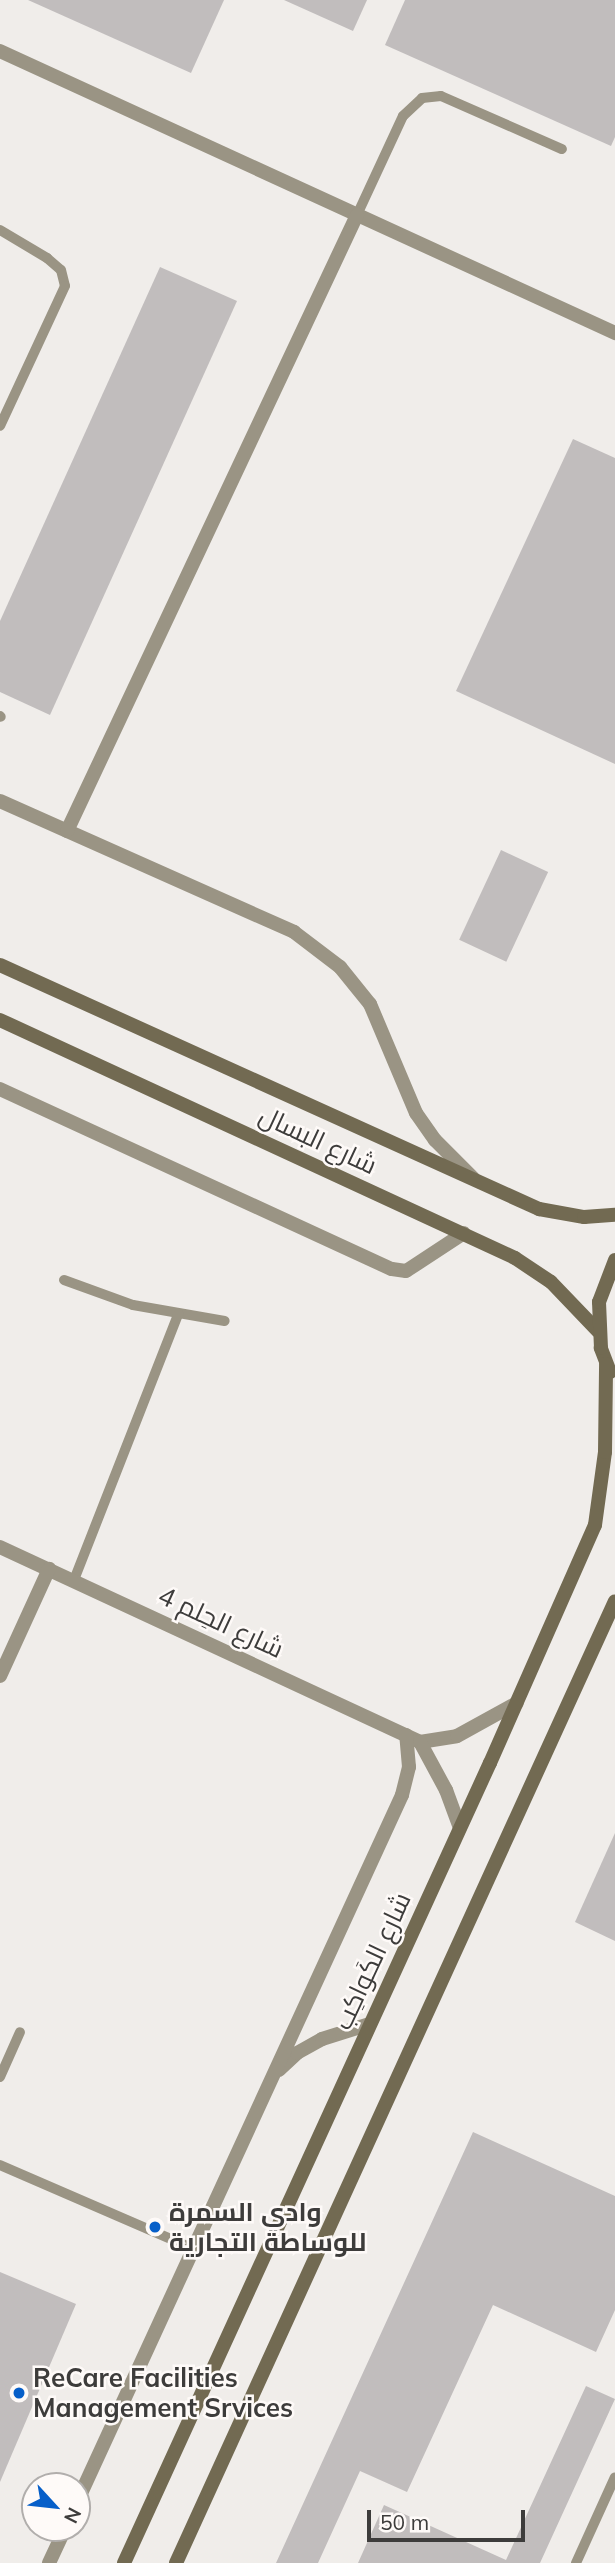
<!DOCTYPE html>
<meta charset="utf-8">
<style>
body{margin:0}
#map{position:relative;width:615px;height:2563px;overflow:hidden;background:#f0edea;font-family:Mulish,Cairo,sans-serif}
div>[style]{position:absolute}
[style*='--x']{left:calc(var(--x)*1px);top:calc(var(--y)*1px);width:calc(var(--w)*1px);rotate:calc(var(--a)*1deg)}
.building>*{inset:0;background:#c1bdbd;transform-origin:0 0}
.lane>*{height:10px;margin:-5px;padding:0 5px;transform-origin:5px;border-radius:5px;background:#9a9484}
.street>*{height:14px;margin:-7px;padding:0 7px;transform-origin:7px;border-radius:7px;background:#9a9484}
.secondary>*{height:14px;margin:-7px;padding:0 7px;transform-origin:7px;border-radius:7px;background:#726a52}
.dots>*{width:19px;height:19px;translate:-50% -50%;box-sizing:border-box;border:4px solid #fefaf8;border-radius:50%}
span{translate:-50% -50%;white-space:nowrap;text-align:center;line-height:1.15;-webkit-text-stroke:5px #fefaf8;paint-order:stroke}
.street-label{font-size:26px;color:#3d3c3b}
.poi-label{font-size:26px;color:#3d3c3b;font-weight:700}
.left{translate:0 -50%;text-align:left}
.north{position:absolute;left:21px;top:2472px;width:70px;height:70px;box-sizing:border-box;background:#fefaf8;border:2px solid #b1aeac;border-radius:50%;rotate:117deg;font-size:19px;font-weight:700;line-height:28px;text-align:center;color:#3d3c3b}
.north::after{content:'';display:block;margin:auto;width:24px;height:32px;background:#075fc9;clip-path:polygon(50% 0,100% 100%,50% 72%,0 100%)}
.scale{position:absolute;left:367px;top:2510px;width:158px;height:32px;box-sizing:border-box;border:4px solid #3d3c3b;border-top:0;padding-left:9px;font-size:21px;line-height:24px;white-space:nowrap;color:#3d3c3b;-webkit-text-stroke:5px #fefaf8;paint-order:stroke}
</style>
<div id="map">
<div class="building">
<div style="clip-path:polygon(28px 0,224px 0,191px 73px)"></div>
<div style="clip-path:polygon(284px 0,367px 0,353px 31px)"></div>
<div style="clip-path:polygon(405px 0,615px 0,615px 137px,611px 146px,385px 45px)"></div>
<div style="clip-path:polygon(160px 267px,237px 301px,50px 715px,0 692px,0 621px)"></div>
<div style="clip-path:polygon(573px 439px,615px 458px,615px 764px,456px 691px)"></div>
<div style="left:501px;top:850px;width:52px;height:99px;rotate:25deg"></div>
<div style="clip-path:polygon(615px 1833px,615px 1941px,575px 1922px)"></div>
<div style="clip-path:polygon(473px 2132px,615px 2196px,615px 2310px,596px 2352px,493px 2305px,407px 2492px,360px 2471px,318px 2563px,276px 2563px)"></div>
<div style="clip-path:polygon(0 2272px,76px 2304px,0 2482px)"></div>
<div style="clip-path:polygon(586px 2386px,615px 2399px,540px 2563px,358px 2563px,384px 2505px,506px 2560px)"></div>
</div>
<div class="lane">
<div style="--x:357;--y:215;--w:109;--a:-65.1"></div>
<div style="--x:403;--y:116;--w:26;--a:-43"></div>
<div style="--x:422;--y:98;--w:19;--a:-6"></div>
<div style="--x:441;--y:96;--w:132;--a:23.7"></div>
<div style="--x:0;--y:230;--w:55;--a:30.8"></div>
<div style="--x:47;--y:258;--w:18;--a:41"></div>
<div style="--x:61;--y:270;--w:16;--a:76"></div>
<div style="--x:65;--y:286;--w:154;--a:114.9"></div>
<div style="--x:0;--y:716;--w:1;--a:45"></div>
<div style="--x:64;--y:1280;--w:73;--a:19.9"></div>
<div style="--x:133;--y:1305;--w:93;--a:9.9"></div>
<div style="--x:74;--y:1580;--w:286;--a:-68.6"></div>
<div style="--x:0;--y:2077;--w:49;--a:-66"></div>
<div style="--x:0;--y:2165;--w:211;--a:23.4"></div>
<div style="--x:576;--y:2563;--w:94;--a:-65.6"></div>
</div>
<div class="street">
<div style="--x:0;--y:51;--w:677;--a:24.63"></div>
<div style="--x:0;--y:801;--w:322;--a:24"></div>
<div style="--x:294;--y:932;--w:58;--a:37.3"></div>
<div style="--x:340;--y:967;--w:48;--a:51"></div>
<div style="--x:370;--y:1004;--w:118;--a:67.1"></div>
<div style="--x:416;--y:1113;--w:33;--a:55"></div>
<div style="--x:435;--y:1140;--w:54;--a:45"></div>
<div style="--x:67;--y:831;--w:681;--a:-64.79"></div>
<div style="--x:0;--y:1089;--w:431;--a:24.7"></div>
<div style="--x:392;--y:1269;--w:14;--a:8"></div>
<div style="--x:406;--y:1271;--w:69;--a:-33.2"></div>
<div style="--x:0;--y:1547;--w:463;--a:24.9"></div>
<div style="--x:420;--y:1742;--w:37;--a:-9"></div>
<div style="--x:457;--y:1736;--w:68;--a:-28.8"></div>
<div style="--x:0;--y:1676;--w:118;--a:-65.4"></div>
<div style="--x:420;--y:1742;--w:55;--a:61.6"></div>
<div style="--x:446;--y:1790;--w:40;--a:69.8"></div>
<div style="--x:279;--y:2070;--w:25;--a:-43"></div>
<div style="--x:297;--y:2053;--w:29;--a:-29"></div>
<div style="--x:322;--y:2039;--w:50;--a:-17.4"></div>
<div style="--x:77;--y:2502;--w:778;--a:-65.31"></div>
<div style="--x:402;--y:1795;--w:29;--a:-76"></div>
<div style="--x:409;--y:1767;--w:32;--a:-95"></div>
<div style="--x:49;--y:2563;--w:38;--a:-65"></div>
</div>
<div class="secondary">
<div style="--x:0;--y:965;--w:592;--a:24.36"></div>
<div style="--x:539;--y:1209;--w:46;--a:10.1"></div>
<div style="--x:584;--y:1217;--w:31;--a:-4"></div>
<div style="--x:0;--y:1020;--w:567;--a:24.8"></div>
<div style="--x:515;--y:1258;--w:43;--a:33.7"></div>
<div style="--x:551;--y:1282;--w:68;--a:46.2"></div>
<div style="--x:610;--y:1372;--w:26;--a:-111"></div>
<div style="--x:601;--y:1348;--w:46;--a:-92.5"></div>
<div style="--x:599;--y:1302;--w:45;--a:-69.1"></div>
<div style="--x:124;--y:2563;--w:880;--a:-65.42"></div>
<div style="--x:490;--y:1763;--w:260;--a:-66.2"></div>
<div style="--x:595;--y:1525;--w:74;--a:-82.2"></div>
<div style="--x:605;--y:1452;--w:88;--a:-89.3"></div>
<div style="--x:176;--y:2563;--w:1057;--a:-65.47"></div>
</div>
<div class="dots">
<div style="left:155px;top:2227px;background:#075fc9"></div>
<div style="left:19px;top:2393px;background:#075fc9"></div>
</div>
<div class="street-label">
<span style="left:318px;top:1140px;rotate:25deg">شارع البسال</span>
<span style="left:221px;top:1622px;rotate:25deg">شارع الحِلم 4</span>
<span style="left:372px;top:1961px;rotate:-65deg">شارع الكَواكِب</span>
</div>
<div class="poi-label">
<span class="left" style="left:169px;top:2227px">وادي السمرة<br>للوساطة التجارية</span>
<span class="left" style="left:33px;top:2393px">ReCare Facilities<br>Management Srvices</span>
</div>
<div class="north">N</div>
<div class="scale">50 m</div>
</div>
